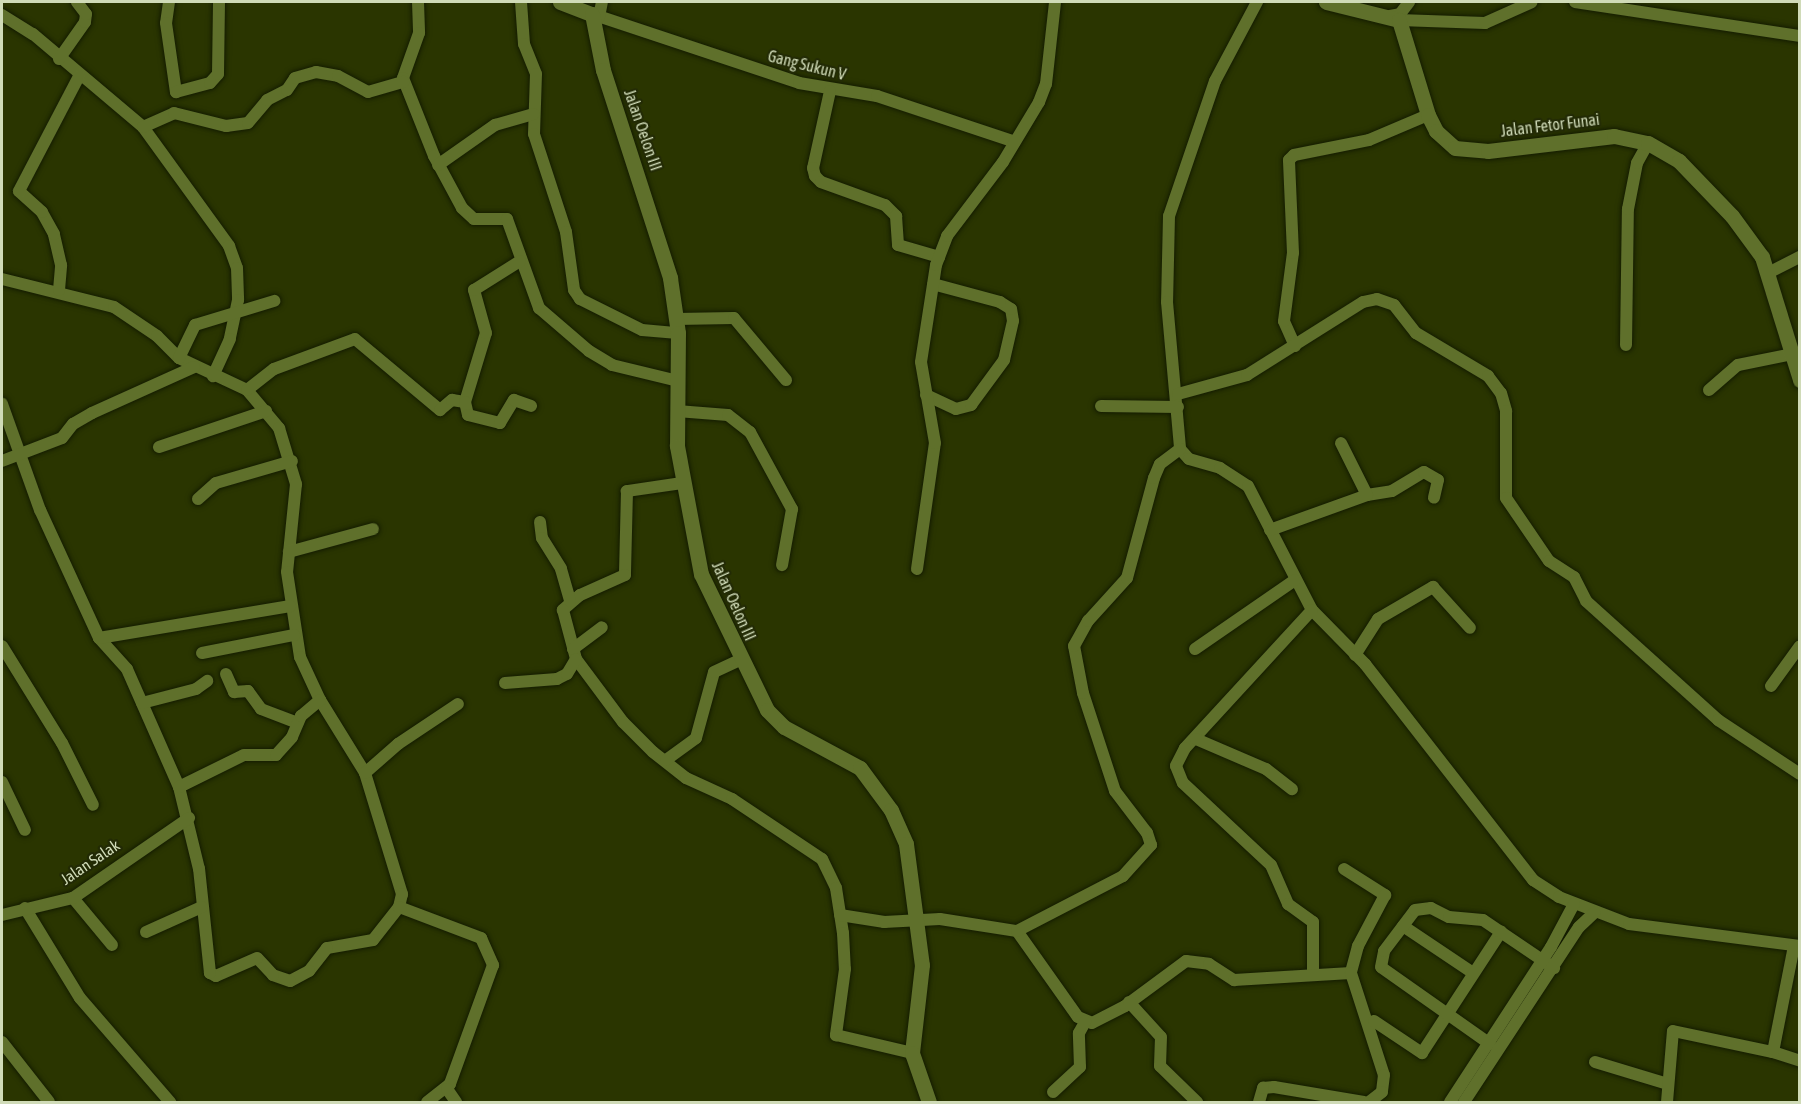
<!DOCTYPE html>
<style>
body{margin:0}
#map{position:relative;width:1801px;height:1104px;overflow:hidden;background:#2a3500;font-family:"Asap Condensed",sans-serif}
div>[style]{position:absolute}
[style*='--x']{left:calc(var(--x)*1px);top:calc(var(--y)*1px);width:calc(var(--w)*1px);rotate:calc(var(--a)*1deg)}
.roads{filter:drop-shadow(0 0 2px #141c00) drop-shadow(0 0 2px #141c00)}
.minor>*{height:12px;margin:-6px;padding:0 6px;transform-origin:6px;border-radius:6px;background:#5f702b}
.tertiary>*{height:15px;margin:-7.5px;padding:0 7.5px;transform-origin:7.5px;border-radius:7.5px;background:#5f702b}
span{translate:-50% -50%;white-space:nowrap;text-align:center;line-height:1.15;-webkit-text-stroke:4.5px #222a05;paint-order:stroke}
.street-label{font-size:16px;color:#d0dbb8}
.frame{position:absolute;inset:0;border:3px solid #d0dbb8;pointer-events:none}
</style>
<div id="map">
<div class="roads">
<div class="minor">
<div style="--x:169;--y:2;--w:21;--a:98"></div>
<div style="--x:166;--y:23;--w:70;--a:81.8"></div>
<div style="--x:176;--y:92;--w:35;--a:-15"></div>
<div style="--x:210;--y:83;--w:12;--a:-48"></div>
<div style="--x:218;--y:74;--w:72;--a:-89.2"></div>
<div style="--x:418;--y:2;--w:31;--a:88"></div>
<div style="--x:419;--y:33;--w:48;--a:109.6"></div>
<div style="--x:403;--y:78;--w:84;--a:68.3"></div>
<div style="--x:434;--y:156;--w:59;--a:61.7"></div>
<div style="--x:462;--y:208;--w:16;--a:43"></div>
<div style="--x:474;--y:219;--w:33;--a:0"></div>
<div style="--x:507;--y:219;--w:95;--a:70.2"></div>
<div style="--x:539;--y:308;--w:66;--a:40.7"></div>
<div style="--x:589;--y:351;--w:27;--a:31"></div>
<div style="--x:612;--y:365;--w:68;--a:13.6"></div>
<div style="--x:521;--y:2;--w:42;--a:85.9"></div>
<div style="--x:524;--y:44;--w:32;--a:68"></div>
<div style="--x:536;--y:74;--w:60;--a:91.9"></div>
<div style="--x:534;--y:134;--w:103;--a:71.9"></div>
<div style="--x:566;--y:232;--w:59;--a:82.1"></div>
<div style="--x:574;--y:290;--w:11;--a:56"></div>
<div style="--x:580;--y:299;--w:69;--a:26.6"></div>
<div style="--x:642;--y:330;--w:36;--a:5"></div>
<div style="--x:1257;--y:2;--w:89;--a:118"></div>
<div style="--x:1215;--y:81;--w:143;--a:108.8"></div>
<div style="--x:1169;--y:216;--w:86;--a:91.3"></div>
<div style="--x:1167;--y:302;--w:148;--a:84.9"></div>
<div style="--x:1180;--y:449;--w:13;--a:48"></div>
<div style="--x:1189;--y:459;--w:32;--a:16"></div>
<div style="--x:1220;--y:468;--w:33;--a:33"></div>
<div style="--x:1248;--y:486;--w:140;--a:62.7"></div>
<div style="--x:1312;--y:610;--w:76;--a:45.5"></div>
<div style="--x:1365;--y:664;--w:274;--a:52.1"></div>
<div style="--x:1533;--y:880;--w:31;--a:33"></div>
<div style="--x:1559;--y:897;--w:75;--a:21.1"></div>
<div style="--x:1629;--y:924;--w:172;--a:7.3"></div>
<div style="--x:1575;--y:2;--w:228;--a:8.6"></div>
<div style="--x:592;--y:14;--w:218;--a:18.4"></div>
<div style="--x:799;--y:83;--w:79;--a:9.5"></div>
<div style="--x:877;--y:96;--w:145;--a:18.4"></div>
<div style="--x:2;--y:15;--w:36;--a:32"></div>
<div style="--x:33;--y:34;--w:144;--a:40.2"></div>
<div style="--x:143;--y:127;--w:147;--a:54.1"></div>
<div style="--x:229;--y:246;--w:23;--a:70"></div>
<div style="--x:237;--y:268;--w:32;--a:88"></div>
<div style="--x:238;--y:300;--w:40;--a:102"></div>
<div style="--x:230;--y:339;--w:41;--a:114.7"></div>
<div style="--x:1390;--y:16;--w:10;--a:-11"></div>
<div style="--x:1400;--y:14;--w:15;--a:-53"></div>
<div style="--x:599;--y:17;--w:15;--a:-79"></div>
<div style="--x:1399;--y:20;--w:86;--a:2"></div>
<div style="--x:1485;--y:23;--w:51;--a:-24.1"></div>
<div style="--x:59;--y:59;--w:45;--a:-54.9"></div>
<div style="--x:85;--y:22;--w:8;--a:-83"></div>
<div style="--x:86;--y:14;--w:15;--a:-127"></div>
<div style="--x:830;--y:91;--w:79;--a:102.4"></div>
<div style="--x:813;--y:168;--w:8;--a:76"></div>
<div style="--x:815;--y:176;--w:8;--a:45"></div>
<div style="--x:821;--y:182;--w:68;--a:19.8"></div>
<div style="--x:885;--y:205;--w:16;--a:45"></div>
<div style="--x:896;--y:216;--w:29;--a:86"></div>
<div style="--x:898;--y:245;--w:43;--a:16.3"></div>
<div style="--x:143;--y:127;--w:34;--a:-24"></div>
<div style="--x:174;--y:113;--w:54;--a:14"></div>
<div style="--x:226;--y:126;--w:22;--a:-8"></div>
<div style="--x:248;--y:123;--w:30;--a:-50"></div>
<div style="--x:267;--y:100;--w:22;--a:-27"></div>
<div style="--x:287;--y:90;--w:14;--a:-56"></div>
<div style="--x:295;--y:78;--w:22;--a:-16"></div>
<div style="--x:316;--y:72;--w:22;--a:10"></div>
<div style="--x:338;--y:76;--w:34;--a:28"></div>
<div style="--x:368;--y:92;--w:37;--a:-16"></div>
<div style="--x:438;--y:165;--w:70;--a:-35.1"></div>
<div style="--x:495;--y:125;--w:40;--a:-16"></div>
<div style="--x:1770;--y:272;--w:34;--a:-27"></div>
<div style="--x:2;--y:279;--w:115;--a:14"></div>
<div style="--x:114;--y:307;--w:52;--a:34"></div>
<div style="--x:157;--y:336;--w:31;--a:45"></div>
<div style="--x:179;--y:358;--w:75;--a:25.2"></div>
<div style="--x:247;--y:390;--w:50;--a:49.9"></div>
<div style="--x:279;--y:428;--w:59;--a:73.1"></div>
<div style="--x:296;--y:484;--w:88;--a:95.8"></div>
<div style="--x:287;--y:572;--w:86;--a:81.3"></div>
<div style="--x:300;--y:657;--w:47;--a:65.1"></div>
<div style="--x:320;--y:700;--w:86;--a:58.3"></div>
<div style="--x:365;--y:773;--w:127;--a:73"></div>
<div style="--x:402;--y:894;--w:13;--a:103"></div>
<div style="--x:399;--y:907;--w:42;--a:128.2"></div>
<div style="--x:373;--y:940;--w:47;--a:170.1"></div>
<div style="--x:327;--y:948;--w:29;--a:128"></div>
<div style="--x:309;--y:971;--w:21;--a:152"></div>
<div style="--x:290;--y:981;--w:18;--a:-161"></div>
<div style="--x:273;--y:975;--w:23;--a:-133"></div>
<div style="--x:257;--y:958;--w:45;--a:156.3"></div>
<div style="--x:216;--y:976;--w:7;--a:-153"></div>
<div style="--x:210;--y:973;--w:105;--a:-96"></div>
<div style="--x:199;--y:869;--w:84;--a:-103.7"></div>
<div style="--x:179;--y:787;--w:129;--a:-113.8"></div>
<div style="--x:127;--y:669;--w:42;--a:-132.1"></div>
<div style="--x:99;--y:638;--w:141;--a:-114.7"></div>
<div style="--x:40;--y:510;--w:113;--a:-109.7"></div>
<div style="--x:59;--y:290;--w:25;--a:-85"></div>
<div style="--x:61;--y:265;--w:32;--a:-103"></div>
<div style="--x:54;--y:234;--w:25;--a:-119"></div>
<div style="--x:42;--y:212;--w:31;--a:-138"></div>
<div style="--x:19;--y:191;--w:130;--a:-62.4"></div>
<div style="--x:676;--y:319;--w:58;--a:-1"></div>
<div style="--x:734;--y:318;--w:81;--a:50"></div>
<div style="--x:1626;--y:345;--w:136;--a:-89.2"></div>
<div style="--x:1628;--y:209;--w:47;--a:-78.9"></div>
<div style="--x:1637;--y:163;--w:23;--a:-61"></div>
<div style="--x:1295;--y:346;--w:27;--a:-114"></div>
<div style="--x:1284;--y:321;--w:69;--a:-82.5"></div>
<div style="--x:1293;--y:253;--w:93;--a:-92.5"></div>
<div style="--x:1289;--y:160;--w:7;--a:-45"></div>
<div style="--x:1294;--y:155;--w:76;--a:-11.3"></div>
<div style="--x:1369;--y:140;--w:64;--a:-23"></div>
<div style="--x:179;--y:358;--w:37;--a:-64"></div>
<div style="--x:195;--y:325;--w:83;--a:-16.9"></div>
<div style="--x:247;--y:390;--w:34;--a:-38"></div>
<div style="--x:274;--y:369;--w:86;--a:-20.3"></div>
<div style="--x:355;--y:339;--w:111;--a:39.9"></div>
<div style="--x:440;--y:410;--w:16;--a:-40"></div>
<div style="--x:452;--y:400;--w:13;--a:9"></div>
<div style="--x:465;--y:402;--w:72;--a:-73.1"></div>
<div style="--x:486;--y:333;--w:45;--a:-105.6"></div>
<div style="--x:474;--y:290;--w:54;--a:-32.2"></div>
<div style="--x:1709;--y:390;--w:38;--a:-41"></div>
<div style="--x:1738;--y:365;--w:55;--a:-11.5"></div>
<div style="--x:1178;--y:394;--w:72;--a:-15.4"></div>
<div style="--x:1247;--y:375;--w:137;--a:-32.2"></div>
<div style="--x:1363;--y:302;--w:14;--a:-12"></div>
<div style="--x:1377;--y:299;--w:18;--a:19"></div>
<div style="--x:1394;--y:305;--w:36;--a:52"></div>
<div style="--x:1416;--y:333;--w:84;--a:30.8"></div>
<div style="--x:1488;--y:376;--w:21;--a:53"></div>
<div style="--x:1501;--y:393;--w:19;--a:74"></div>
<div style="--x:1506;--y:411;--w:87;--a:90"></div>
<div style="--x:1506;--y:498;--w:76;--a:55.7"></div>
<div style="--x:1549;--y:561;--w:30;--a:33"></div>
<div style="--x:1574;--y:577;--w:27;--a:63"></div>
<div style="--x:1586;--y:601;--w:178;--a:42"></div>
<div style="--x:1718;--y:720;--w:98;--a:33.4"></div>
<div style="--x:926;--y:395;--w:33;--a:25"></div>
<div style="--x:956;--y:409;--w:16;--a:-15"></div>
<div style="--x:971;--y:405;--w:56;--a:-53.7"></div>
<div style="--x:1004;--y:360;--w:40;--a:-77"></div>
<div style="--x:1013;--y:321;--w:12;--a:-99"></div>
<div style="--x:1011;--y:309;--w:13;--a:-148"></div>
<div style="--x:1000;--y:302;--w:69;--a:-165"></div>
<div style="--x:465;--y:402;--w:13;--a:77"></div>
<div style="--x:468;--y:415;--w:33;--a:14"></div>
<div style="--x:500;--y:423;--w:27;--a:-59"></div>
<div style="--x:514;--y:400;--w:18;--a:19"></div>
<div style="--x:1101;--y:406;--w:77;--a:0.7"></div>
<div style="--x:677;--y:411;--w:51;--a:4.5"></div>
<div style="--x:728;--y:415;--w:28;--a:38"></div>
<div style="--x:750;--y:432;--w:88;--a:61.4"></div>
<div style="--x:792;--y:509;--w:57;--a:100.1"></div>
<div style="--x:159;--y:447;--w:113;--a:-18.6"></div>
<div style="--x:2;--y:461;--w:64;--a:-21"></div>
<div style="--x:62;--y:438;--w:18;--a:-52"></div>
<div style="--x:73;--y:424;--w:22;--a:-30"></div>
<div style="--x:92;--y:413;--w:112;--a:-24.3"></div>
<div style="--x:682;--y:483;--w:56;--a:171.7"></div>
<div style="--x:627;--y:491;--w:84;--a:91.4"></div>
<div style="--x:625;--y:575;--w:49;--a:156"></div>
<div style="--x:580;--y:595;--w:23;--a:139"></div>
<div style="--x:563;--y:610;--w:51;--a:75.1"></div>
<div style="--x:576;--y:659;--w:79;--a:53.3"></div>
<div style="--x:623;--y:722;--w:42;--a:45"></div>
<div style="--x:653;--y:752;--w:42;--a:38.2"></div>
<div style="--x:686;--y:778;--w:51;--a:24.5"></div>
<div style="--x:732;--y:799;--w:108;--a:33.7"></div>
<div style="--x:822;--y:859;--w:32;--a:64"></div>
<div style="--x:836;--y:888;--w:46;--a:81.2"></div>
<div style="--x:843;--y:933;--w:36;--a:87"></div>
<div style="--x:845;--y:969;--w:67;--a:97.8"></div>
<div style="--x:836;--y:1035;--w:78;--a:13.3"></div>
<div style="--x:1367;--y:495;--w:25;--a:-9"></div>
<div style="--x:1392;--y:491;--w:37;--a:-31"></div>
<div style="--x:1424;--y:472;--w:16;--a:30"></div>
<div style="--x:1438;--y:480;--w:18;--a:103"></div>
<div style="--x:198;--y:499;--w:24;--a:-42"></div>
<div style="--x:216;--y:483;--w:79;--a:-16.1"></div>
<div style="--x:540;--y:522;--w:16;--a:83"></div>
<div style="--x:542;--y:538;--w:36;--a:58"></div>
<div style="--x:561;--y:569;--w:33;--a:74"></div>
<div style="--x:1270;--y:530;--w:103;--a:-19.8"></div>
<div style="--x:1367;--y:495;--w:58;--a:-116.6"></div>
<div style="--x:289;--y:552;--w:87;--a:-15.3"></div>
<div style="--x:917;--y:569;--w:127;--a:-81.9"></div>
<div style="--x:935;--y:443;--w:82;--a:-99.8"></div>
<div style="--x:921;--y:362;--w:98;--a:-81.2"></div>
<div style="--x:936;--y:265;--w:31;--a:-69"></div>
<div style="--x:947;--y:236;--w:93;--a:-52.9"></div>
<div style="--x:1003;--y:162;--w:70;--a:-59"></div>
<div style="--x:1039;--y:102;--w:19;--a:-69"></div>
<div style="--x:1046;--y:84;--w:82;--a:-83.7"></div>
<div style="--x:1312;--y:610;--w:188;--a:132.6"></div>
<div style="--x:1185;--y:748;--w:20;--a:117"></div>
<div style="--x:1176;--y:766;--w:18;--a:68"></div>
<div style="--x:1183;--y:783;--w:120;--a:43"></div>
<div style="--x:1271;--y:865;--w:43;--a:66.4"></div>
<div style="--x:1288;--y:904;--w:31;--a:36"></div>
<div style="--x:1313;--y:922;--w:51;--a:90"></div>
<div style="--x:99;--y:638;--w:194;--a:-9.5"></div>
<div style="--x:2;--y:646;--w:114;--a:58.3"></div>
<div style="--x:62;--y:743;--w:69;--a:63.4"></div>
<div style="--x:573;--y:649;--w:36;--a:-37"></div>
<div style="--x:1195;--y:649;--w:121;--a:-34.6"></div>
<div style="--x:202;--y:653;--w:94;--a:-11.1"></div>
<div style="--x:1355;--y:655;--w:43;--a:-57.4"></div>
<div style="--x:1378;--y:619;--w:64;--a:-30.2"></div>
<div style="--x:1433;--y:587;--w:55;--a:47.9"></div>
<div style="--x:226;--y:674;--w:20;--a:66"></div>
<div style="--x:234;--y:692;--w:14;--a:-4"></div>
<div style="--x:248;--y:691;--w:22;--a:54"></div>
<div style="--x:261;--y:709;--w:39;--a:21"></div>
<div style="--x:505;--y:683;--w:52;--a:-4.4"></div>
<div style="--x:557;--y:679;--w:11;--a:-27"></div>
<div style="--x:567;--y:674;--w:17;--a:-59"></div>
<div style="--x:1771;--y:686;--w:49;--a:-54.1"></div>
<div style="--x:142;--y:703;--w:56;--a:-14.5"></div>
<div style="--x:196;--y:689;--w:14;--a:-36"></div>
<div style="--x:1196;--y:739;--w:76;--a:23.2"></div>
<div style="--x:1266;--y:769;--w:33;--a:38"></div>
<div style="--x:666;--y:760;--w:37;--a:-36"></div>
<div style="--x:696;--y:738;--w:68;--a:-74.7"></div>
<div style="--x:714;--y:672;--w:29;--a:-25"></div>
<div style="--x:365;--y:773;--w:44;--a:-41.3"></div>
<div style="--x:398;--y:744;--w:72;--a:-33.7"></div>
<div style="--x:2;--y:782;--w:53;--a:64.4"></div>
<div style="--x:179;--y:787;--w:72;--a:-26.2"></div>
<div style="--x:244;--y:755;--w:32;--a:0"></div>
<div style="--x:276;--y:755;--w:24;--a:-48"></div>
<div style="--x:292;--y:737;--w:23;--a:-67"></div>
<div style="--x:301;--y:716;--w:25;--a:-40"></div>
<div style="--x:1344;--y:869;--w:49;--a:32.4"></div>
<div style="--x:1385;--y:895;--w:58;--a:117.9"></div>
<div style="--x:1358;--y:946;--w:28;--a:105"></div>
<div style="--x:73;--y:898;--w:61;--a:50.3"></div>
<div style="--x:399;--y:907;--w:88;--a:20.7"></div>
<div style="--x:481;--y:938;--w:30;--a:66"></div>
<div style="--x:493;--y:965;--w:127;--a:109.9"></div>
<div style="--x:450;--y:1084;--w:29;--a:142"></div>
<div style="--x:25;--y:908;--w:105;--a:58.6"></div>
<div style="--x:80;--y:998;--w:138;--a:49.1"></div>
<div style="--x:2;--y:915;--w:73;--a:-13.5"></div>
<div style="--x:73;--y:898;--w:141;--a:-34.6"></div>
<div style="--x:840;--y:915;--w:45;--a:9"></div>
<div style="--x:884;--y:922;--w:56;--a:-3.1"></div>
<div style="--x:940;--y:919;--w:78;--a:8.9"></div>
<div style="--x:1017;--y:931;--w:105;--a:54.7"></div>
<div style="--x:1078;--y:1017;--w:15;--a:23"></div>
<div style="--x:1092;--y:1023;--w:37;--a:-27"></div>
<div style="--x:1125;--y:1006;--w:76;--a:-36.4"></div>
<div style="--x:1186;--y:961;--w:23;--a:7"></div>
<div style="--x:1209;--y:964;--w:30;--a:33"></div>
<div style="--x:1234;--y:980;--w:117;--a:-3.4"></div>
<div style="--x:1403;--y:926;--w:84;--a:33.9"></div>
<div style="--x:1017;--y:931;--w:119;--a:-27.4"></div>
<div style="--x:1123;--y:876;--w:42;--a:-47.9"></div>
<div style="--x:1151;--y:845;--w:13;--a:-108"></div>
<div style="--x:1147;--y:833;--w:53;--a:-127.3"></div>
<div style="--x:1115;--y:791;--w:103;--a:-108.1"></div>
<div style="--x:1083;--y:693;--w:48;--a:-100.8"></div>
<div style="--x:1074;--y:646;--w:29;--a:-61"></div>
<div style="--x:1088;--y:621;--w:58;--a:-47.8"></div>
<div style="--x:1127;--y:578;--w:104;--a:-74.9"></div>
<div style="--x:1154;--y:478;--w:15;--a:-67"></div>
<div style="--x:1160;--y:464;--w:25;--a:-37"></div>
<div style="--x:146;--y:932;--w:61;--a:-24.1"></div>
<div style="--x:1351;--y:973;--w:107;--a:72.1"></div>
<div style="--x:1384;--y:1075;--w:17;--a:97"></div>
<div style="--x:1382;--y:1092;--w:16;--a:142"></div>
<div style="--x:1129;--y:1002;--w:47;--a:47.6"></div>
<div style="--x:1161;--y:1037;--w:29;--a:92"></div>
<div style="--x:1160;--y:1066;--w:52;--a:44.2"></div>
<div style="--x:1374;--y:1021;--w:58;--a:33.7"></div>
<div style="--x:1422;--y:1053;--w:145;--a:-56.9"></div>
<div style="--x:2;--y:1042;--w:76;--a:51.9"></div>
<div style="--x:1490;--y:1044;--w:133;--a:-144.8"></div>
<div style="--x:1381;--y:967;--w:16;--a:-79"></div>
<div style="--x:1384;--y:951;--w:51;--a:-52.9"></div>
<div style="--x:1415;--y:910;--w:16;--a:-7"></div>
<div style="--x:1431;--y:908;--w:20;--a:27"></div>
<div style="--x:1449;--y:917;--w:34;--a:5"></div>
<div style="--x:1483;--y:920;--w:86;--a:34.1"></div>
<div style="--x:1773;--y:1052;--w:28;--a:18"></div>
<div style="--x:1595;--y:1062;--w:76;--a:16.8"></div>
<div style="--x:447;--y:1089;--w:16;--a:55"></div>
<div style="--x:1053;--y:1092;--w:37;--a:-43"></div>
<div style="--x:1080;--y:1067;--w:34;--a:-92"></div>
<div style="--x:1079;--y:1033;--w:13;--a:-61"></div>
<div style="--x:1259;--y:1102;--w:15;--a:-74"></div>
<div style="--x:1263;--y:1088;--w:11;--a:-5"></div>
<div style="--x:1274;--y:1087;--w:91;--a:9.5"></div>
<div style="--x:1450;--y:1102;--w:185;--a:-56.9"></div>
<div style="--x:1551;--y:947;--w:49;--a:-61.9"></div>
<div style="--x:1464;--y:1102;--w:209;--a:-56.7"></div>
<div style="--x:1579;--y:927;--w:21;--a:-43"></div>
<div style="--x:1667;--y:1102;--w:71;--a:-85.2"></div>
<div style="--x:1673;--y:1031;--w:102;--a:11.9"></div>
<div style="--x:1773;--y:1052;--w:108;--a:-78.8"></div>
</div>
<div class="tertiary">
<div style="--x:560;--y:2;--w:34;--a:21"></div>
<div style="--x:592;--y:14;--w:57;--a:78.9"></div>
<div style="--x:603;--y:70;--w:219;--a:72.1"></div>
<div style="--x:670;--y:278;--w:56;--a:81.7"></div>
<div style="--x:678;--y:333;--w:113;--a:90.5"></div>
<div style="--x:677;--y:446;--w:130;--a:79.4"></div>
<div style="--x:701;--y:574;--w:151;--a:64.1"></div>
<div style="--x:767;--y:710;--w:24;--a:45"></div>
<div style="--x:784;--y:727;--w:86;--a:28.3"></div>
<div style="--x:860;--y:768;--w:52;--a:53.6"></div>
<div style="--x:891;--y:810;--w:37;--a:66"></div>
<div style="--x:906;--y:844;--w:122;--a:82.5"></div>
<div style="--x:922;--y:965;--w:89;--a:96.5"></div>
<div style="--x:912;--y:1053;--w:52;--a:70.9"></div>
<div style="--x:1326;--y:2;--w:75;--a:13.9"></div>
<div style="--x:1399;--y:20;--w:99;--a:73"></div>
<div style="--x:1428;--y:115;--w:18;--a:63"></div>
<div style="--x:1436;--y:131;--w:25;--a:42"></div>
<div style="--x:1455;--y:148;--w:33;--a:5"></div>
<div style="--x:1488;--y:151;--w:127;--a:-6.8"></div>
<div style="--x:1614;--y:136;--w:35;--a:12"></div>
<div style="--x:1648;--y:143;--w:36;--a:30"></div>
<div style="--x:1679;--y:161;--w:76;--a:46.1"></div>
<div style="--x:1732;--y:216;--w:51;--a:53.8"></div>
<div style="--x:1762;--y:257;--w:129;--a:72.8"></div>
</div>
</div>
<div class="street-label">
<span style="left:807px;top:65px;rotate:14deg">Gang Sukun V</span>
<span style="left:1550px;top:125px;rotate:-7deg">Jalan Fetor Funai</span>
<span style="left:643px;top:130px;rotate:71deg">Jalan Oelon III</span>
<span style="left:734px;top:601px;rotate:66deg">Jalan Oelon III</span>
<span style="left:90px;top:862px;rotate:-34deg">Jalan Salak</span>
</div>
<div class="frame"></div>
</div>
